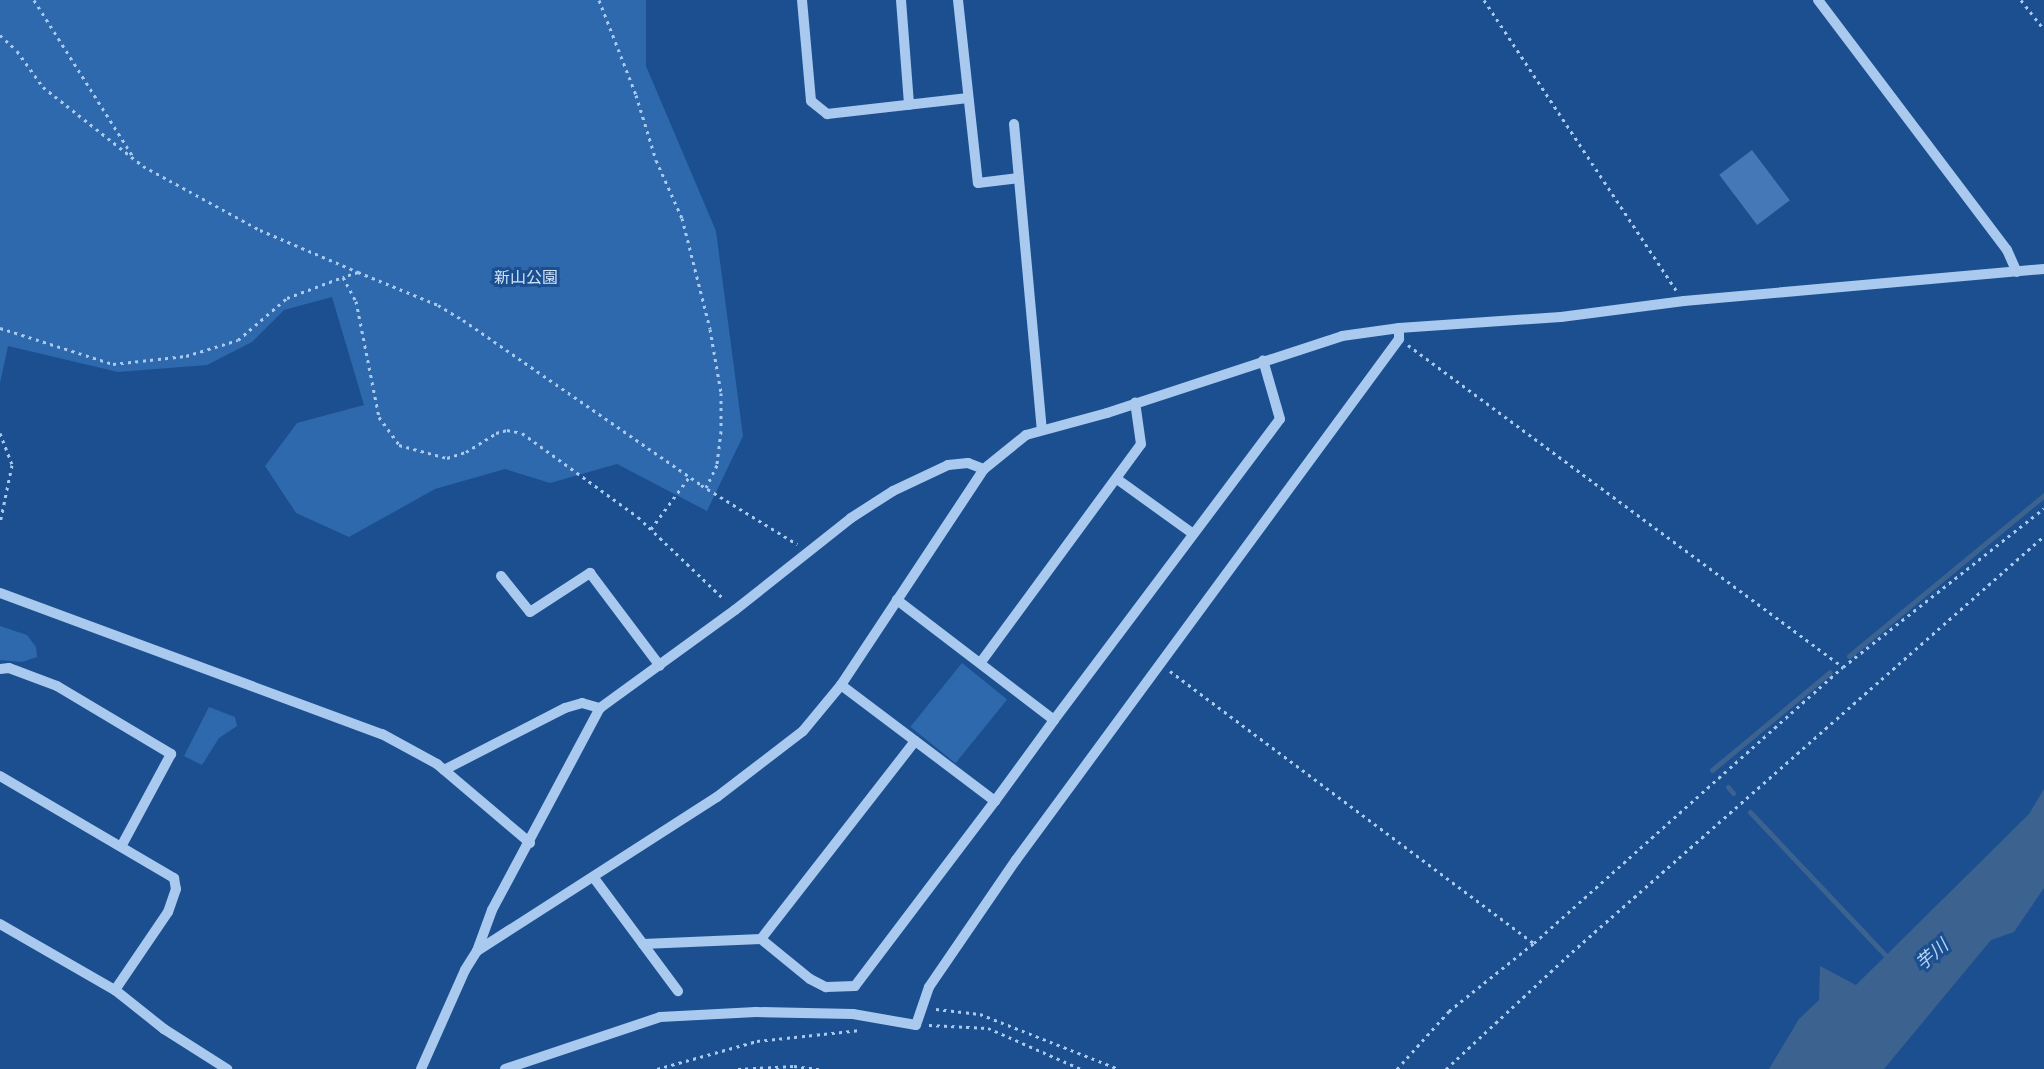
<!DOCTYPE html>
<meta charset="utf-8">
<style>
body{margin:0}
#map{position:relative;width:2044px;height:1069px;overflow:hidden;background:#1b4f8f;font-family:Figtree,"Noto Sans JP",sans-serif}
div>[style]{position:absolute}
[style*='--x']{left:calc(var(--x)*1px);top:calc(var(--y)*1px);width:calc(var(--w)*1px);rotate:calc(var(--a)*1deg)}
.green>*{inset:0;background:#2e69ad;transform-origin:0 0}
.water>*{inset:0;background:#3c6290}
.stream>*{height:5px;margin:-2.5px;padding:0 2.5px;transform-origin:2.5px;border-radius:2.5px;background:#3c6290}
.building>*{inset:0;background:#4478b7;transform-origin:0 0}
.path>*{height:3px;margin-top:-1.5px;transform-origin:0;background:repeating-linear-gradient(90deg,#a9c9ee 0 3px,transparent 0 7.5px)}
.minor>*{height:10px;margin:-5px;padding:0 5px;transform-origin:5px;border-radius:5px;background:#a9c9ee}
span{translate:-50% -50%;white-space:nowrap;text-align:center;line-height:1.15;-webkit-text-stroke:6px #1b4f8f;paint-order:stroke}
.park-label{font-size:16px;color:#cfe3fa}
.water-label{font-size:18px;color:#b5d3f5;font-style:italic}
</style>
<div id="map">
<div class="green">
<div style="clip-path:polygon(0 0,646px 0,646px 66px,716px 231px,743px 436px,707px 511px,617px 464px,550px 483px,505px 469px,435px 489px,349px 537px,296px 513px,265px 466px,297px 423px,364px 405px,332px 297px,284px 310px,252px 342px,207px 365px,118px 372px,8px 346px,0 383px)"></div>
<div style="clip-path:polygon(0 626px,27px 635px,36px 647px,37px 657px,22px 662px,0 660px)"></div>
<div style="left:962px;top:663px;width:58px;height:82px;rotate:39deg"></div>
<div style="clip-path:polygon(209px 707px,235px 717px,237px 726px,219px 738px,202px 765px,184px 756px)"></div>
</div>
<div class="water">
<div style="clip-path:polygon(2044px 789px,2044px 888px,2014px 932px,1991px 940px,1884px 1069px,1769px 1069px,1799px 1019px,1819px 1000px,1820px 966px,1856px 985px,2029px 814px)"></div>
</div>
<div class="stream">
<div style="--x:1849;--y:656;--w:253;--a:-39.5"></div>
<div style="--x:1712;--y:770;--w:153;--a:-39.7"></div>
<div style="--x:1728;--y:787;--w:8;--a:50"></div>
<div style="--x:1750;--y:812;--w:205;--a:46.6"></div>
</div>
<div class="building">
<div style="left:1752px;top:150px;width:63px;height:41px;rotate:53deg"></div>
</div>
<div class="path">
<div style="--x:34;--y:0;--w:187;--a:57.7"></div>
<div style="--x:599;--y:0;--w:102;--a:68.7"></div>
<div style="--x:636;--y:95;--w:68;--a:72.9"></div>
<div style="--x:656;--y:160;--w:64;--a:65.9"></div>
<div style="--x:682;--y:218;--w:114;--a:75.8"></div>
<div style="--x:710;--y:329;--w:65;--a:80.2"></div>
<div style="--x:721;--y:393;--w:38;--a:90"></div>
<div style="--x:721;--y:431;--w:34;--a:97"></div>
<div style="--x:717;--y:465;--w:25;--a:116"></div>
<div style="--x:1484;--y:0;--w:348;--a:56.5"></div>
<div style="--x:2021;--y:0;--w:37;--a:52"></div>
<div style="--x:0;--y:35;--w:23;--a:43"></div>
<div style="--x:17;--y:51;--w:44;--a:54.2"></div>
<div style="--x:43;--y:87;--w:127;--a:38.3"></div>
<div style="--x:143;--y:166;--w:133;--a:28.7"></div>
<div style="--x:260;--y:230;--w:107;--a:23.2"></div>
<div style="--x:358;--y:272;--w:16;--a:162"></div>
<div style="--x:343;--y:277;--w:27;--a:62"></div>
<div style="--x:356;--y:301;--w:118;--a:78.8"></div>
<div style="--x:379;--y:417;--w:34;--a:54"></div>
<div style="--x:399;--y:445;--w:50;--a:15.2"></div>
<div style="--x:447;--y:458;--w:20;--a:-18"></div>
<div style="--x:466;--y:452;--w:36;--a:-32"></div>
<div style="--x:496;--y:433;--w:11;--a:-15"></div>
<div style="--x:507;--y:430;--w:15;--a:11"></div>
<div style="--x:522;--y:433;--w:143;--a:35.9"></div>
<div style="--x:638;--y:517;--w:120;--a:43.7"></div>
<div style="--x:358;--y:272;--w:87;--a:22.4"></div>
<div style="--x:438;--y:305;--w:29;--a:31"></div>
<div style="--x:463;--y:320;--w:290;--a:34.7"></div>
<div style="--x:701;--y:485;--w:113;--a:31.6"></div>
<div style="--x:0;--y:328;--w:119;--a:17.7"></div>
<div style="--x:113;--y:364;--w:73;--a:-6.3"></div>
<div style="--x:186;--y:356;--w:54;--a:-17.1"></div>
<div style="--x:238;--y:340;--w:65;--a:-40.6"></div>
<div style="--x:287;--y:298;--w:60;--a:-20.6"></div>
<div style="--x:1408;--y:345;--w:541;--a:36.51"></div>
<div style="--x:0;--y:433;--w:34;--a:69"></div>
<div style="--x:12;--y:465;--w:59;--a:101.7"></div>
<div style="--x:651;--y:529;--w:66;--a:-53.7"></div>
<div style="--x:1170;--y:671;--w:454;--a:36.8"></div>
<div style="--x:936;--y:1009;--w:44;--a:6.5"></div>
<div style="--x:980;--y:1014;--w:149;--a:21.6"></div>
<div style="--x:929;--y:1025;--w:59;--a:2.9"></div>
<div style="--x:988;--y:1028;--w:102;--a:23.8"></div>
<div style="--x:657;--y:1069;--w:104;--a:-15.6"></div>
<div style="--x:757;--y:1041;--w:104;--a:-6.1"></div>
<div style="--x:738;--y:1069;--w:56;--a:-3.1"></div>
<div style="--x:794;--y:1066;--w:26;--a:7"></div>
<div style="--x:1397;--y:1069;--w:78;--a:-48.1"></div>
<div style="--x:1449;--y:1011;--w:109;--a:-38.7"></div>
<div style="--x:1534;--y:943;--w:414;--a:-41.8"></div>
<div style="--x:1843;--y:667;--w:256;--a:-38.3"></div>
<div style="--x:1446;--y:1069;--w:172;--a:-42.9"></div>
<div style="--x:1572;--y:952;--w:629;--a:-41.39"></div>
</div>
<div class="minor">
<div style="--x:802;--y:0;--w:101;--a:84.9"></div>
<div style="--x:811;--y:101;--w:21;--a:39"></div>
<div style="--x:827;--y:114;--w:142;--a:-6.5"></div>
<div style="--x:901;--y:0;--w:105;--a:85.6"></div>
<div style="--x:958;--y:0;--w:184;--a:83.8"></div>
<div style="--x:978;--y:183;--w:41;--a:-7"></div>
<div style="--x:1818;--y:0;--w:313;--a:52.9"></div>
<div style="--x:2007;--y:250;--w:24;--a:66"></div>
<div style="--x:1014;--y:124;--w:306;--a:84.8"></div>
<div style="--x:1117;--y:479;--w:92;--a:35.8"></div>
<div style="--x:501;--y:576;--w:46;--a:51.1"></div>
<div style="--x:530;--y:612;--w:72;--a:-33"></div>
<div style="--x:590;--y:573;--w:116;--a:53"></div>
<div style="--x:0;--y:593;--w:407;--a:20.3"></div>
<div style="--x:382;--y:734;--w:63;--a:28.6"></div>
<div style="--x:437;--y:764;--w:122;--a:40.3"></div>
<div style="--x:981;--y:662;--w:270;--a:-53.7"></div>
<div style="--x:1141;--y:444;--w:42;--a:-98.1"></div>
<div style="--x:0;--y:669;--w:9;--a:-6"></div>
<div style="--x:9;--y:668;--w:51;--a:20.6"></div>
<div style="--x:57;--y:686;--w:133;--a:30.8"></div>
<div style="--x:171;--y:754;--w:103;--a:118.3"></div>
<div style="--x:841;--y:685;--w:193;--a:37"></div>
<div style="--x:1054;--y:720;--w:376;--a:-53.1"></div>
<div style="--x:1280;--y:419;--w:61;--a:-106.1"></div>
<div style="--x:444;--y:770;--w:136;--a:-27.1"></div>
<div style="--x:565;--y:708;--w:18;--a:-16"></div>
<div style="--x:582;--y:703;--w:19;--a:16"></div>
<div style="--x:0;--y:776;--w:202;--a:30.4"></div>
<div style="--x:174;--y:878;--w:11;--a:80"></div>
<div style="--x:176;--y:889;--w:24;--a:109"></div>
<div style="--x:168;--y:912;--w:94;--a:124.2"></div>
<div style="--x:594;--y:878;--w:141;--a:53.4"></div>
<div style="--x:0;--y:924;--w:133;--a:29.9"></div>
<div style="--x:115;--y:990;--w:63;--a:38.5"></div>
<div style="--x:164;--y:1029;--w:75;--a:32.4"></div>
<div style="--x:761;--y:939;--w:251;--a:-52.1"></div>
<div style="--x:643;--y:944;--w:118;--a:-2.4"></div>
<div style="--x:761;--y:939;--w:63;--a:39.2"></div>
<div style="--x:810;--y:979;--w:18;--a:27"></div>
<div style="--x:826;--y:987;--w:29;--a:-2"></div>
<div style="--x:855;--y:986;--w:232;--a:-52.9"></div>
<div style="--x:995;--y:801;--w:100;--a:-53.9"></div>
<div style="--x:1054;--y:720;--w:198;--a:-142.6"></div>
<div style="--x:477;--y:951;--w:285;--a:-32.7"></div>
<div style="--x:717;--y:797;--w:108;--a:-37.5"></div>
<div style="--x:803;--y:731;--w:60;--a:-50.4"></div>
<div style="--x:841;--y:685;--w:259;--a:-56.5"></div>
<div style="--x:984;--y:469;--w:54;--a:-39"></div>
<div style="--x:1026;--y:435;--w:84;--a:-15.2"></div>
<div style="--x:1107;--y:413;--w:247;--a:-18.1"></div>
<div style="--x:1342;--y:336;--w:58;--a:-8"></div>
<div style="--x:1399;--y:328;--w:162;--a:-3.9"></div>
<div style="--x:1561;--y:317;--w:124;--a:-7.4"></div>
<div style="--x:1684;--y:301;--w:361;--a:-5.1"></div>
<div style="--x:421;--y:1069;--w:108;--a:-66"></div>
<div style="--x:465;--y:970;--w:22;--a:-58"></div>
<div style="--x:477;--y:951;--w:44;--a:-69.9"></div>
<div style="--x:492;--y:910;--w:229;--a:-61.9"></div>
<div style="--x:600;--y:708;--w:167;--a:-36"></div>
<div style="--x:735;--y:610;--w:148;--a:-38.4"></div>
<div style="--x:851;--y:518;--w:50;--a:-32.7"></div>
<div style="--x:893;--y:491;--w:61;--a:-25.3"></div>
<div style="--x:948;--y:465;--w:20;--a:-6"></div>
<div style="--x:968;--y:463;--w:17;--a:21"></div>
<div style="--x:505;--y:1069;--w:163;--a:-18.5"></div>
<div style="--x:660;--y:1017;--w:96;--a:-3"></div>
<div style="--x:756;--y:1012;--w:97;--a:1.2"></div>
<div style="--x:853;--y:1014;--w:64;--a:9.9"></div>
<div style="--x:916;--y:1025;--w:40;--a:-71.1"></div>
<div style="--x:929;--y:987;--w:154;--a:-55.6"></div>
<div style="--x:1016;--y:860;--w:647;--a:-53.68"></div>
<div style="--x:1399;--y:339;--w:11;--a:-90"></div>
</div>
<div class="park-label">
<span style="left:526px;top:278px">新山公園</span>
</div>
<div class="water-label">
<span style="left:1932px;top:955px;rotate:-41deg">芋川</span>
</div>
</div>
